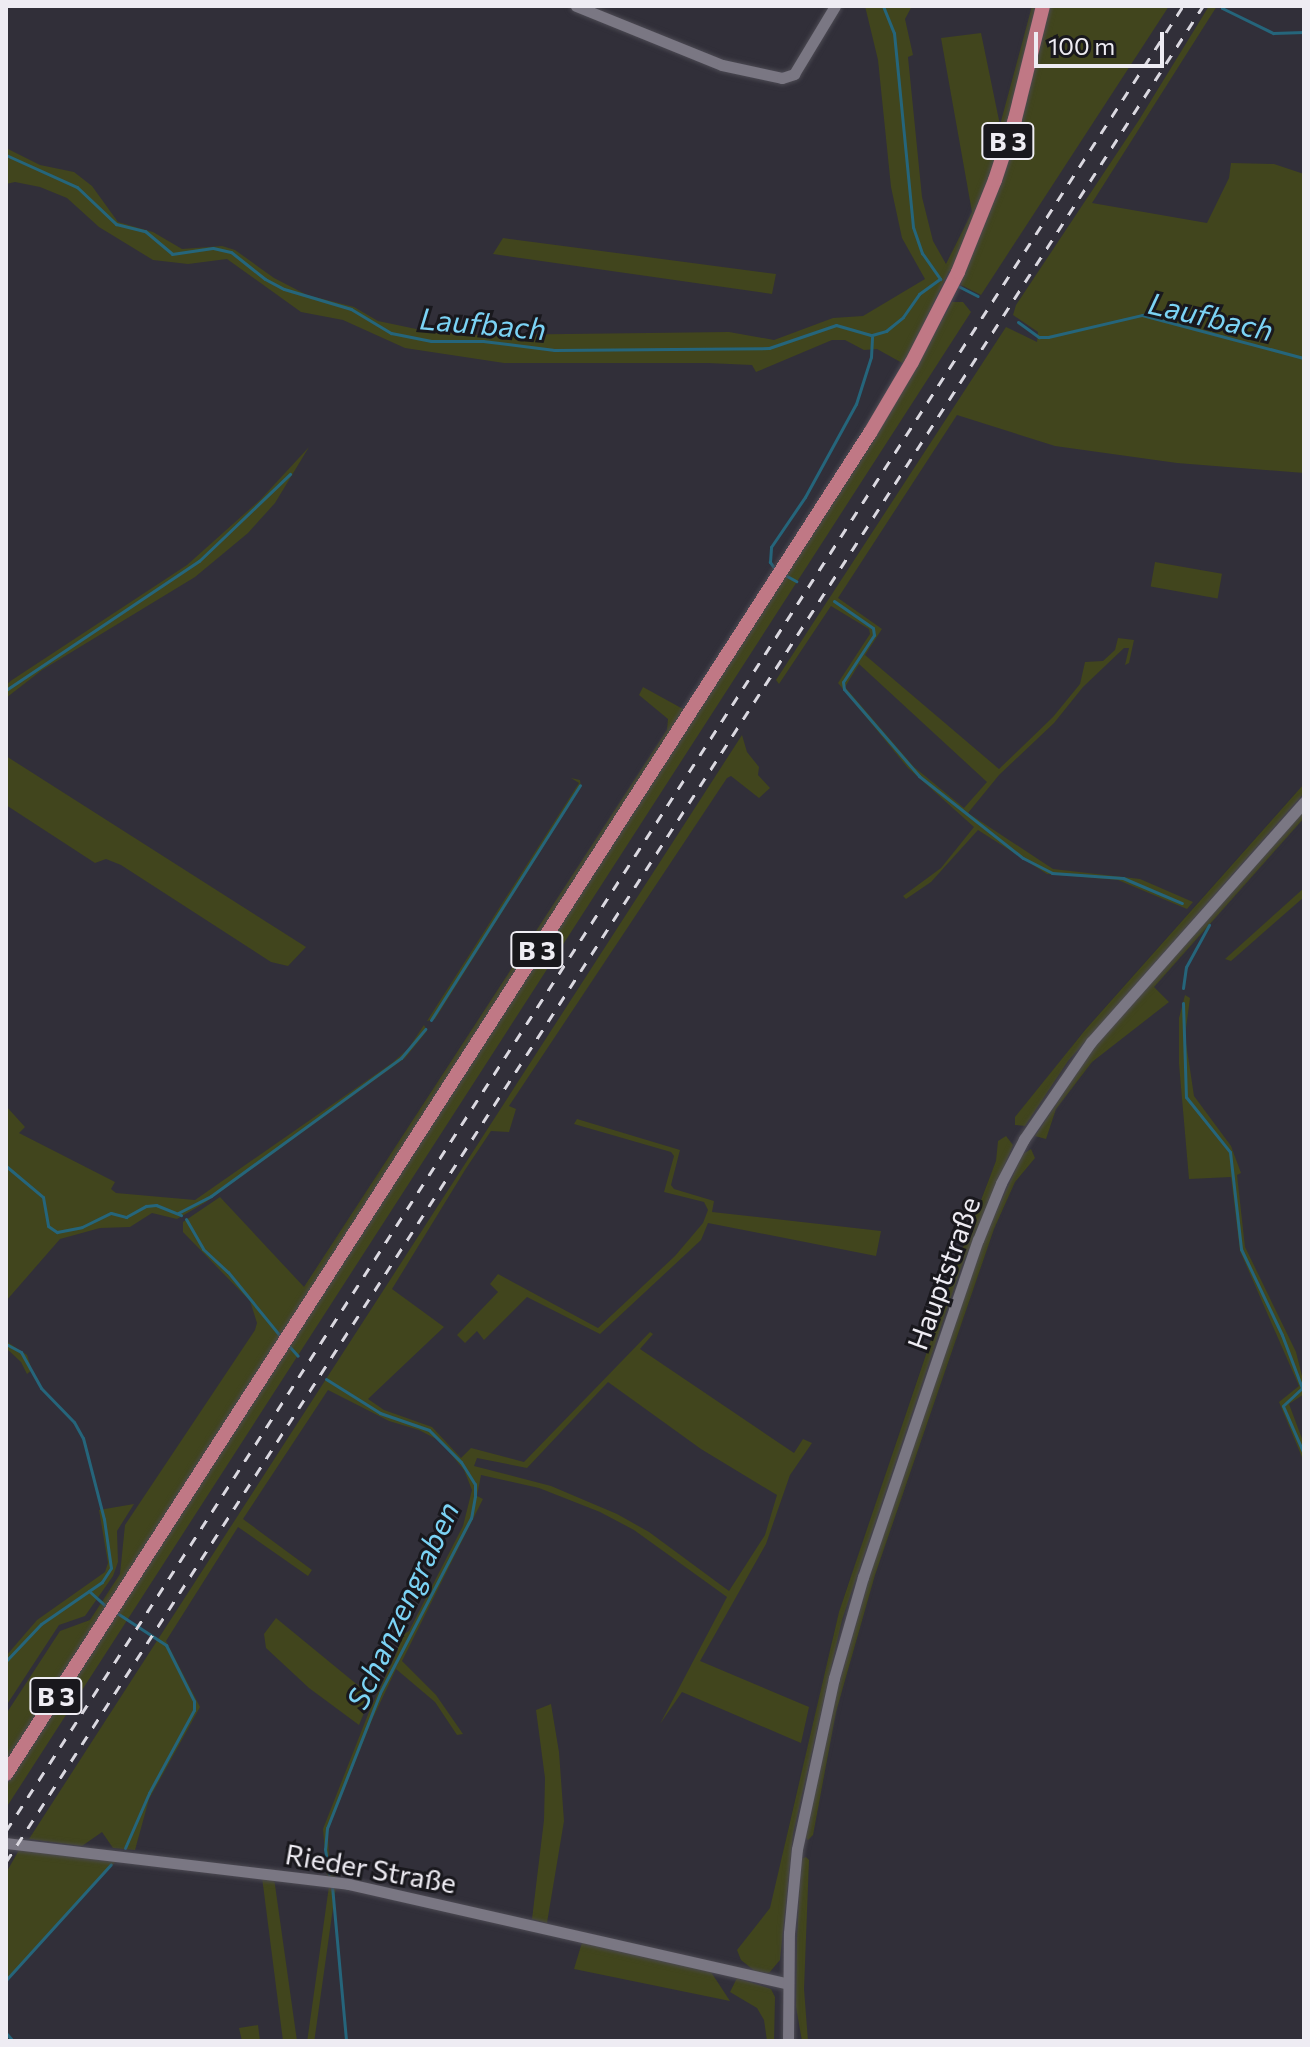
<!DOCTYPE html>
<meta charset="utf-8">
<style>
body{margin:0}
#map{position:relative;width:1310px;height:2047px;overflow:hidden;background:#312f39;font-family:Commissioner,sans-serif}
div>[style]{position:absolute}
[style*='--x']{left:calc(var(--x)*1px);top:calc(var(--y)*1px);width:calc(var(--w)*1px);rotate:calc(var(--a)*1deg)}
.green>*{inset:0;background:#41451d;transform-origin:0 0}
.stream>*{height:3px;margin:-1.5px;padding:0 1.5px;transform-origin:1.5px;border-radius:1.5px;background:#25657b}
.roads{filter:drop-shadow(0 0 2px #4c4a53) drop-shadow(0 0 2px #4c4a53)}
.minor>*{height:11px;margin:-5.5px;padding:0 5.5px;transform-origin:5.5px;border-radius:5.5px;background:#7a7783}
.major>*{height:14px;margin:-7px;padding:0 7px;transform-origin:7px;border-radius:7px;background:#c07885}
.rail>*{height:3px;margin-top:-1.5px;transform-origin:0;background:repeating-linear-gradient(90deg,#dad8e0 0 10px,transparent 0 20px)}
span{translate:-50% -50%;white-space:nowrap;text-align:center;line-height:1.15;-webkit-text-stroke:6px #19181d;paint-order:stroke}
.shield-label span{padding:2px 6px;background:#19181d;border:2px solid;border-radius:6px;-webkit-text-stroke-width:0}
.shield-label{font-size:26px;color:#eeecf3;font-weight:700}
.street-label{font-size:28px;color:#eeecf3}
.water-label{font-size:30px;color:#7bd3f5;font-style:italic}
.frame{position:absolute;inset:0;border:8px solid #eeecf3;pointer-events:none}
.scale{position:absolute;left:1034px;top:32px;width:130px;height:36px;box-sizing:border-box;border:4px solid #eeecf3;border-top:0;padding-left:10px;font-size:24px;line-height:28px;white-space:nowrap;color:#eeecf3;-webkit-text-stroke:6px #19181d;paint-order:stroke}
</style>
<div id="map">
<div class="green">
<div style="clip-path:polygon(865px 6px,912px 6px,905px 19px,913px 55px,908px 57px,922px 197px,933px 241px,946px 264px,972px 212px,941px 38px,981px 33px,1000px 125px,1032px 6px,1037px 6px,1029px 51px,989px 182px,952px 271px,949px 271px,904px 364px,877px 349px,864px 350px,845px 340px,832px 340px,756px 372px,752px 365px,708px 363px,504px 363px,405px 348px,343px 320px,301px 312px,227px 259px,188px 264px,153px 260px,99px 227px,67px 198px,40px 187px,15px 182px,6px 184px,6px 148px,40px 165px,74px 172px,92px 186px,118px 222px,153px 232px,182px 249px,222px 246px,235px 250px,274px 278px,307px 295px,354px 307px,378px 321px,421px 330px,479px 335px,729px 332px,774px 340px,833px 318px,863px 316px,925px 279px,902px 238px,891px 187px,878px 60px)"></div>
<div style="clip-path:polygon(1049px 6px,1169px 6px,981px 295px,961px 285px,962px 277px)"></div>
<div style="clip-path:polygon(evenodd,1209px 6px,1217px 6px,1092px 203px,1207px 223px,1229px 178px,1231px 163px,1274px 164px,1304px 174px,1304px 473px,1177px 463px,1055px 446px,957px 415px,838px 598px,882px 629px,865px 655px,999px 769px,1053px 717px,1080px 684px,1085px 662px,1103px 661px,1115px 650px,1118px 638px,1134px 640px,1129px 663px,1125px 665px,1129px 648px,1124px 648px,1083px 687px,1054px 723px,999px 775px,968px 813px,1053px 869px,1140px 879px,1193px 902px,1187px 909px,1118px 880px,1047px 874px,978px 830px,931px 882px,906px 899px,903px 896px,941px 868px,974px 827px,908px 768px,838px 683px,870px 634px,869px 629px,831px 606px,779px 684px,776px 680px,1006px 327px,1037px 342px,1038px 332px,1013px 315px,1016px 305px,1139px 120px,1209px 6px,859px 664px,987px 782px,964px 808px,914px 767px,845px 687px,859px 664px)"></div>
<div style="clip-path:polygon(503px 238px,776px 274px,772px 294px,493px 254px)"></div>
<div style="clip-path:polygon(952px 302px,963px 302px,971px 312px,6px 1808px,6px 1786px,919px 361px)"></div>
<div style="clip-path:polygon(309px 447px,275px 503px,248px 533px,195px 577px,42px 670px,6px 698px,6px 685px,12px 680px,187px 565px,261px 499px)"></div>
<div style="left:1155px;top:562px;width:68px;height:25px;rotate:10deg"></div>
<div style="clip-path:polygon(643px 687px,683px 709px,676px 724px,6px 1763px,6px 1714px,60px 1631px,90px 1620px,120px 1574px,125px 1525px,255px 1330px,257px 1323px,250px 1301px,183px 1232px,183px 1222px,220px 1197px,304px 1287px,667px 730px,668px 719px,639px 695px)"></div>
<div style="clip-path:polygon(evenodd,742px 735px,747px 752px,759px 767px,758px 775px,770px 788px,759px 798px,731px 776px,727px 778px,509px 1106px,516px 1109px,509px 1132px,491px 1131px,465px 1170px,392px 1289px,444px 1327px,368px 1399px,384px 1410px,432px 1427px,461px 1458px,471px 1448px,524px 1462px,650px 1332px,653px 1334px,640px 1349px,794px 1453px,803px 1439px,812px 1443px,790px 1475px,766px 1544px,700px 1661px,809px 1707px,801px 1743px,682px 1692px,660px 1724px,727px 1597px,634px 1530px,600px 1512px,539px 1488px,481px 1475px,477px 1496px,483px 1499px,402px 1661px,436px 1695px,463px 1734px,457px 1735px,435px 1702px,396px 1669px,372px 1720px,328px 1831px,329px 1863px,337px 1879px,327px 1877px,323px 1829px,369px 1712px,398px 1650px,398px 1638px,409px 1631px,463px 1526px,472px 1490px,464px 1470px,440px 1441px,419px 1430px,389px 1421px,328px 1390px,243px 1519px,312px 1570px,308px 1576px,238px 1527px,166px 1641px,200px 1707px,149px 1799px,135px 1850px,113px 1848px,102px 1832px,82px 1846px,29px 1839px,742px 735px,608px 1382px,701px 1449px,777px 1495px,765px 1535px,729px 1591px,649px 1532px,617px 1514px,551px 1486px,474px 1466px,477px 1458px,527px 1468px,608px 1382px)"></div>
<div style="clip-path:polygon(6px 756px,306px 947px,288px 966px,271px 962px,121px 865px,106px 859px,95px 863px,6px 805px)"></div>
<div style="clip-path:polygon(571px 778px,580px 780px,581px 787px,435px 1019px,427px 1021px,579px 783px)"></div>
<div style="clip-path:polygon(1304px 784px,1304px 793px,1068px 1061px,1025px 1126px,1015px 1125px,1015px 1117px,1086px 1029px)"></div>
<div style="clip-path:polygon(1304px 810px,1304px 818px,1154px 987px,1169px 1002px,1092px 1062px,1056px 1109px,1046px 1139px,1035px 1136px,1094px 1047px)"></div>
<div style="clip-path:polygon(1304px 888px,1304px 897px,1231px 961px,1225px 959px)"></div>
<div style="clip-path:polygon(1185px 995px,1190px 998px,1185px 1036px,1194px 1096px,1231px 1146px,1241px 1173px,1237px 1175px,1245px 1247px,1296px 1352px,1304px 1384px,1304px 1394px,1289px 1404px,1304px 1444px,1304px 1462px,1279px 1402px,1299px 1386px,1240px 1251px,1231px 1177px,1189px 1179px,1179px 1064px,1179px 1018px)"></div>
<div style="clip-path:polygon(424px 1025px,427px 1031px,405px 1058px,206px 1202px,177px 1219px,152px 1213px,130px 1227px,100px 1228px,60px 1239px,6px 1301px,6px 1106px,25px 1127px,19px 1133px,115px 1182px,111px 1189px,116px 1193px,195px 1200px,392px 1063px,408px 1049px)"></div>
<div style="clip-path:polygon(577px 1119px,680px 1150px,671px 1185px,674px 1189px,714px 1201px,712px 1212px,881px 1231px,876px 1256px,708px 1223px,701px 1240px,600px 1334px,527px 1297px,484px 1340px,477px 1331px,465px 1343px,457px 1335px,498px 1292px,490px 1284px,498px 1274px,598px 1328px,675px 1256px,703px 1223px,708px 1210px,704px 1202px,664px 1192px,674px 1156px,671px 1152px,574px 1124px)"></div>
<div style="clip-path:polygon(1006px 1136px,1013px 1145px,960px 1271px,842px 1620px,793px 1834px,780px 1960px,769px 1973px,756px 1972px,741px 1960px,737px 1950px,770px 1908px,839px 1612px,957px 1263px,996px 1161px,998px 1141px)"></div>
<div style="clip-path:polygon(1031px 1149px,1035px 1158px,1015px 1182px,994px 1229px,875px 1575px,836px 1712px,813px 1835px,808px 1840px,805px 1837px,828px 1723px,877px 1551px,984px 1238px,1023px 1154px)"></div>
<div style="clip-path:polygon(6px 1341px,27px 1355px,32px 1370px,27px 1374px,21px 1362px,6px 1348px)"></div>
<div style="clip-path:polygon(134px 1504px,117px 1531px,118px 1562px,113px 1576px,85px 1616px,59px 1625px,6px 1706px,6px 1656px,37px 1620px,105px 1572px,108px 1563px,99px 1510px)"></div>
<div style="clip-path:polygon(276px 1618px,371px 1696px,359px 1725px,309px 1688px,266px 1648px,264px 1634px)"></div>
<div style="clip-path:polygon(551px 1704px,559px 1752px,564px 1821px,547px 1923px,532px 1919px,544px 1820px,545px 1778px,536px 1710px)"></div>
<div style="clip-path:polygon(19px 1850px,117px 1860px,6px 1982px,6px 1873px)"></div>
<div style="clip-path:polygon(806px 1857px,809px 1860px,804px 1989px,808px 2041px,802px 2041px,796px 2007px,797px 1938px,801px 1859px)"></div>
<div style="clip-path:polygon(262px 1877px,274px 1878px,297px 2041px,283px 2041px)"></div>
<div style="left:329px;top:1886px;width:7px;height:156px;rotate:8deg"></div>
<div style="clip-path:polygon(583px 1939px,709px 1969px,730px 2001px,574px 1969px)"></div>
<div style="clip-path:polygon(737px 1978px,771px 1989px,775px 1997px,774px 2041px,767px 2041px,764px 2020px,757px 2008px,730px 1992px)"></div>
<div style="clip-path:polygon(258px 2025px,260px 2041px,242px 2041px,239px 2028px)"></div>
</div>
<div class="stream">
<div style="--x:883;--y:6;--w:29;--a:68"></div>
<div style="--x:894;--y:33;--w:195;--a:84.4"></div>
<div style="--x:913;--y:227;--w:28;--a:71"></div>
<div style="--x:922;--y:253;--w:32;--a:55"></div>
<div style="--x:1222;--y:8;--w:57;--a:26.1"></div>
<div style="--x:1273;--y:33;--w:31;--a:-2"></div>
<div style="--x:6;--y:155;--w:78;--a:24.3"></div>
<div style="--x:77;--y:187;--w:54;--a:43.5"></div>
<div style="--x:116;--y:224;--w:30;--a:14"></div>
<div style="--x:145;--y:231;--w:35;--a:40"></div>
<div style="--x:172;--y:254;--w:41;--a:-8.3"></div>
<div style="--x:213;--y:248;--w:18;--a:13"></div>
<div style="--x:231;--y:252;--w:43;--a:38.5"></div>
<div style="--x:265;--y:279;--w:21;--a:28"></div>
<div style="--x:284;--y:289;--w:70;--a:16.6"></div>
<div style="--x:351;--y:309;--w:47;--a:31"></div>
<div style="--x:391;--y:333;--w:41;--a:11.3"></div>
<div style="--x:431;--y:341;--w:52;--a:0"></div>
<div style="--x:483;--y:341;--w:72;--a:7.2"></div>
<div style="--x:554;--y:350;--w:215;--a:-0.5"></div>
<div style="--x:769;--y:348;--w:71;--a:-18.9"></div>
<div style="--x:836;--y:325;--w:37;--a:16"></div>
<div style="--x:872;--y:335;--w:15;--a:-16"></div>
<div style="--x:886;--y:331;--w:22;--a:-39"></div>
<div style="--x:903;--y:317;--w:28;--a:-55"></div>
<div style="--x:919;--y:294;--w:26;--a:-36"></div>
<div style="--x:958;--y:286;--w:22;--a:27"></div>
<div style="--x:1018;--y:322;--w:26;--a:36"></div>
<div style="--x:1039;--y:337;--w:9;--a:0"></div>
<div style="--x:1048;--y:337;--w:97;--a:-13.2"></div>
<div style="--x:1142;--y:315;--w:168;--a:14.9"></div>
<div style="--x:775;--y:569;--w:9;--a:-126"></div>
<div style="--x:770;--y:562;--w:15;--a:-86"></div>
<div style="--x:771;--y:547;--w:60;--a:-55.8"></div>
<div style="--x:805;--y:497;--w:106;--a:-61.3"></div>
<div style="--x:856;--y:404;--w:49;--a:-72.3"></div>
<div style="--x:871;--y:357;--w:20;--a:-87"></div>
<div style="--x:785;--y:575;--w:13;--a:29"></div>
<div style="--x:834;--y:601;--w:47;--a:34.7"></div>
<div style="--x:873;--y:628;--w:7;--a:82"></div>
<div style="--x:874;--y:635;--w:56;--a:123.4"></div>
<div style="--x:843;--y:682;--w:7;--a:82"></div>
<div style="--x:844;--y:689;--w:115;--a:49.2"></div>
<div style="--x:919;--y:776;--w:132;--a:38.3"></div>
<div style="--x:1023;--y:858;--w:33;--a:27"></div>
<div style="--x:1052;--y:873;--w:71;--a:4"></div>
<div style="--x:1123;--y:878;--w:64;--a:23"></div>
<div style="--x:6;--y:690;--w:232;--a:-33.8"></div>
<div style="--x:199;--y:561;--w:126;--a:-43.7"></div>
<div style="--x:1183;--y:988;--w:21;--a:-82"></div>
<div style="--x:1186;--y:967;--w:48;--a:-61.3"></div>
<div style="--x:1183;--y:1003;--w:94;--a:88.2"></div>
<div style="--x:1186;--y:1097;--w:70;--a:51.3"></div>
<div style="--x:1230;--y:1152;--w:98;--a:83.5"></div>
<div style="--x:1241;--y:1249;--w:95;--a:64.5"></div>
<div style="--x:1282;--y:1335;--w:57;--a:69.3"></div>
<div style="--x:1302;--y:1388;--w:26;--a:137"></div>
<div style="--x:1283;--y:1406;--w:52;--a:66.4"></div>
<div style="--x:431;--y:1020;--w:278;--a:-57.6"></div>
<div style="--x:6;--y:1166;--w:48;--a:40"></div>
<div style="--x:43;--y:1197;--w:29;--a:80"></div>
<div style="--x:48;--y:1226;--w:11;--a:34"></div>
<div style="--x:57;--y:1232;--w:25;--a:-11"></div>
<div style="--x:82;--y:1227;--w:32;--a:-26"></div>
<div style="--x:111;--y:1213;--w:16;--a:15"></div>
<div style="--x:126;--y:1217;--w:23;--a:-29"></div>
<div style="--x:146;--y:1206;--w:10;--a:-6"></div>
<div style="--x:156;--y:1205;--w:27;--a:22"></div>
<div style="--x:178;--y:1213;--w:37;--a:-27"></div>
<div style="--x:211;--y:1196;--w:235;--a:-36"></div>
<div style="--x:401;--y:1058;--w:38;--a:-50"></div>
<div style="--x:186;--y:1219;--w:34;--a:60"></div>
<div style="--x:203;--y:1249;--w:34;--a:43"></div>
<div style="--x:228;--y:1272;--w:84;--a:50.8"></div>
<div style="--x:6;--y:1344;--w:17;--a:28"></div>
<div style="--x:21;--y:1352;--w:41;--a:60.9"></div>
<div style="--x:41;--y:1388;--w:47;--a:45.9"></div>
<div style="--x:74;--y:1422;--w:18;--a:61"></div>
<div style="--x:83;--y:1438;--w:84;--a:75.5"></div>
<div style="--x:104;--y:1519;--w:49;--a:81.9"></div>
<div style="--x:111;--y:1568;--w:17;--a:123"></div>
<div style="--x:102;--y:1582;--w:74;--a:145.5"></div>
<div style="--x:41;--y:1624;--w:51;--a:133.4"></div>
<div style="--x:289;--y:1346;--w:13;--a:48"></div>
<div style="--x:326;--y:1379;--w:64;--a:32.2"></div>
<div style="--x:380;--y:1413;--w:52;--a:19.1"></div>
<div style="--x:429;--y:1430;--w:45;--a:45"></div>
<div style="--x:461;--y:1462;--w:26;--a:58"></div>
<div style="--x:475;--y:1484;--w:12;--a:90"></div>
<div style="--x:475;--y:1496;--w:22;--a:100"></div>
<div style="--x:471;--y:1518;--w:197;--a:117.5"></div>
<div style="--x:380;--y:1693;--w:145;--a:111.4"></div>
<div style="--x:327;--y:1828;--w:21;--a:95"></div>
<div style="--x:325;--y:1849;--w:25;--a:81"></div>
<div style="--x:89;--y:1591;--w:24;--a:42"></div>
<div style="--x:117;--y:1613;--w:59;--a:33.1"></div>
<div style="--x:166;--y:1645;--w:63;--a:63.4"></div>
<div style="--x:194;--y:1701;--w:9;--a:90"></div>
<div style="--x:194;--y:1710;--w:94;--a:118.5"></div>
<div style="--x:149;--y:1793;--w:60;--a:113.6"></div>
<div style="--x:332;--y:1886;--w:156;--a:84.8"></div>
<div style="--x:6;--y:1980;--w:156;--a:-47.8"></div>
<div style="--x:6;--y:2033;--w:11;--a:49"></div>
</div>
<div class="roads">
<div class="minor">
<div style="--x:576;--y:6;--w:157;--a:22"></div>
<div style="--x:722;--y:65;--w:61;--a:12.2"></div>
<div style="--x:782;--y:78;--w:13;--a:-18"></div>
<div style="--x:794;--y:74;--w:79;--a:-58.9"></div>
<div style="--x:6;--y:1843;--w:345;--a:6.8"></div>
<div style="--x:349;--y:1884;--w:450;--a:12.8"></div>
<div style="--x:788;--y:2041;--w:108;--a:-89.5"></div>
<div style="--x:789;--y:1933;--w:84;--a:-84.6"></div>
<div style="--x:797;--y:1849;--w:175;--a:-77.8"></div>
<div style="--x:834;--y:1678;--w:105;--a:-74"></div>
<div style="--x:863;--y:1577;--w:356;--a:-71.2"></div>
<div style="--x:978;--y:1240;--w:61;--a:-68"></div>
<div style="--x:1001;--y:1183;--w:50;--a:-62.4"></div>
<div style="--x:1024;--y:1139;--w:118;--a:-55.4"></div>
<div style="--x:1091;--y:1042;--w:321;--a:-48.4"></div>
</div>
<div class="major">
<div style="--x:6;--y:1774;--w:1595;--a:-57.21"></div>
<div style="--x:870;--y:433;--w:82;--a:-59.4"></div>
<div style="--x:912;--y:362;--w:101;--a:-62.9"></div>
<div style="--x:958;--y:272;--w:99;--a:-68.1"></div>
<div style="--x:995;--y:180;--w:64;--a:-71.8"></div>
<div style="--x:1015;--y:119;--w:116;--a:-76.1"></div>
</div>
</div>
<div class="rail">
<div style="--x:6;--y:1831;--w:2172;--a:-57.18"></div>
<div style="--x:6;--y:1862;--w:2209;--a:-57.18"></div>
</div>
<div class="shield-label">
<span style="left:1008px;top:141px">B 3</span>
<span style="left:537px;top:950px">B 3</span>
<span style="left:56px;top:1696px">B 3</span>
</div>
<div class="street-label">
<span style="left:943px;top:1273px;rotate:-70deg">Hauptstraße</span>
<span style="left:371px;top:1868px;rotate:10deg">Rieder Straße</span>
</div>
<div class="water-label">
<span style="left:1211px;top:316px;rotate:13deg">Laufbach</span>
<span style="left:483px;top:323px;rotate:5deg">Laufbach</span>
<span style="left:402px;top:1605px;rotate:-65deg">Schanzengraben</span>
</div>
<div class="frame"></div>
<div class="scale">100 m</div>
</div>
